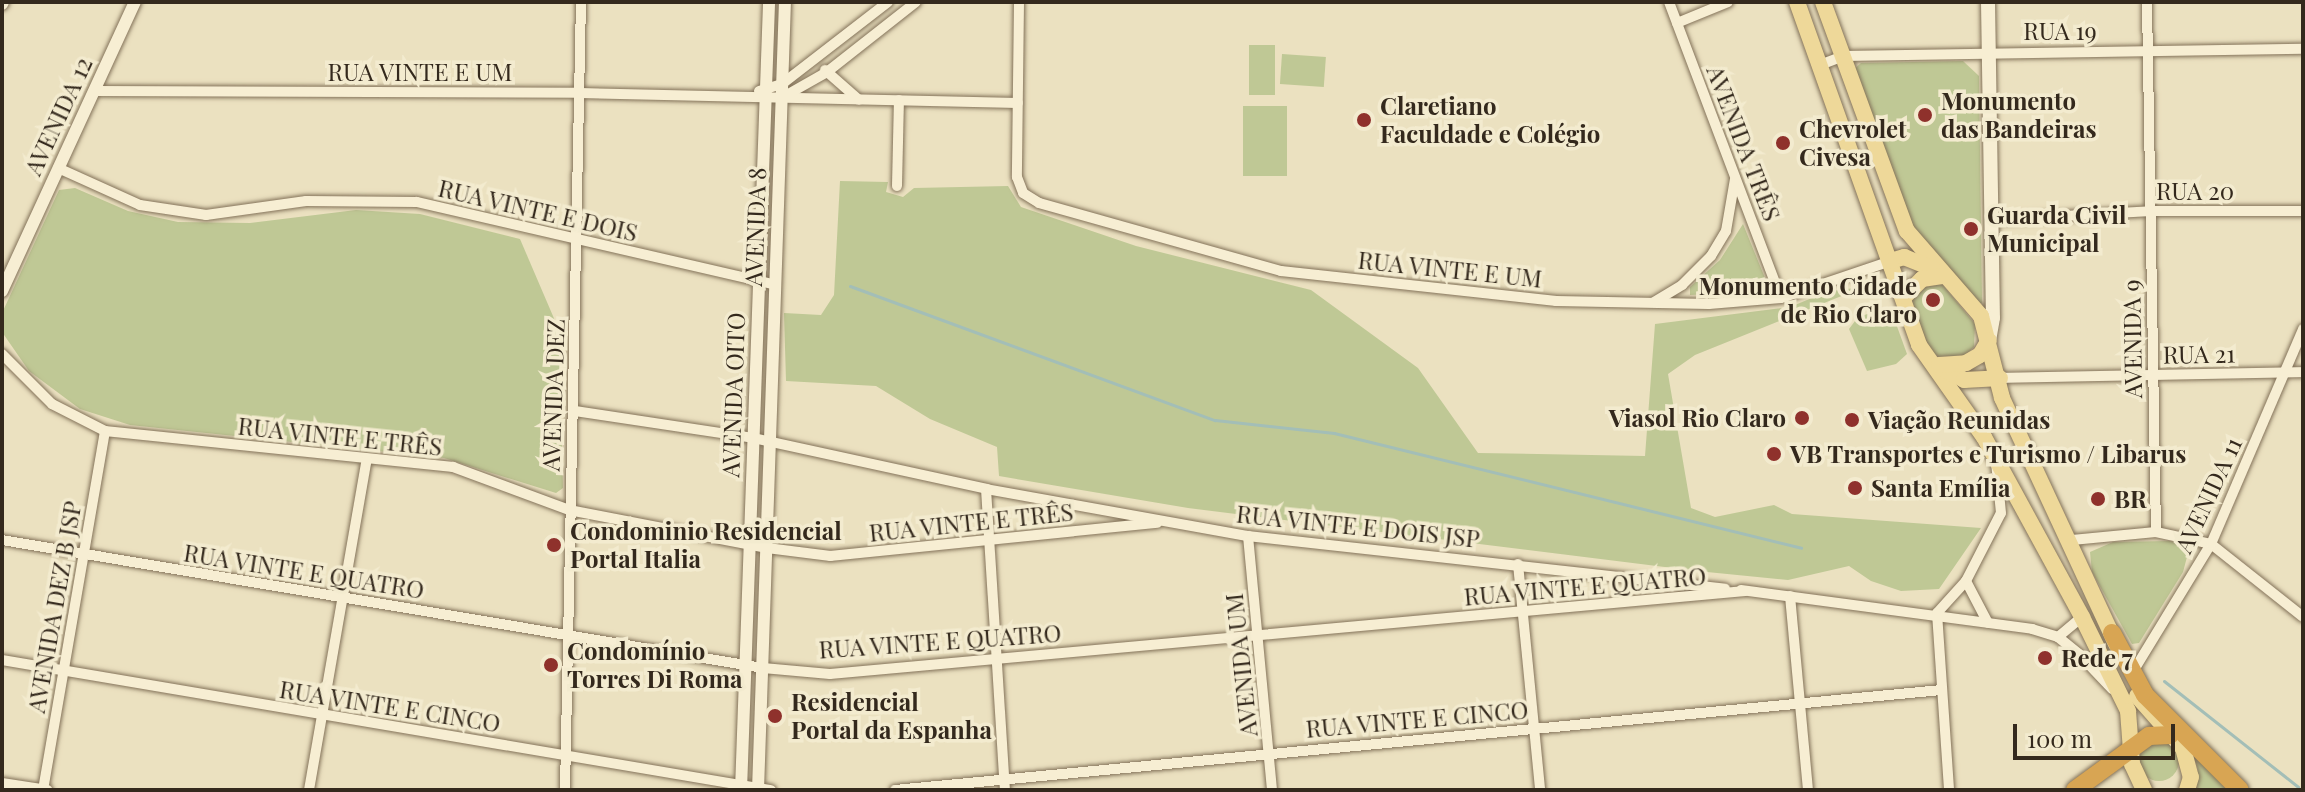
<!DOCTYPE html>
<meta charset="utf-8">
<style>
body{margin:0}
#map{position:relative;width:2305px;height:792px;overflow:hidden;background:#ebe1c0;font-family:"Playfair Display",serif}
div>[style]{position:absolute}
[style*='--x']{left:calc(var(--x)*1px);top:calc(var(--y)*1px);width:calc(var(--w)*1px);rotate:calc(var(--a)*1deg)}
.green>*{inset:0;background:#bfc895;transform-origin:0 0}
.round{border-radius:50%}
.stream>*{height:3px;margin:-1.5px;padding:0 1.5px;transform-origin:1.5px;border-radius:1.5px;background:#a3beb7}
.roads{filter:drop-shadow(0 0 2px #837259) drop-shadow(0 0 2px #837259)}
.minor>*{height:10px;margin:-5px;padding:0 5px;transform-origin:5px;border-radius:5px;background:#f7eed3}
.tertiary>*{height:12px;margin:-6px;padding:0 6px;transform-origin:6px;border-radius:6px;background:#f7eed3}
.secondary>*{height:14px;margin:-7px;padding:0 7px;transform-origin:7px;border-radius:7px;background:#f7eed3}
.primary>*{height:16px;margin:-8px;padding:0 8px;transform-origin:8px;border-radius:8px;background:#eed899}
.motorway>*{height:18px;margin:-9px;padding:0 9px;transform-origin:9px;border-radius:9px;background:#d8a553}
.dots>*{width:22px;height:22px;translate:-50% -50%;box-sizing:border-box;border:4px solid #f3ebcf;border-radius:50%}
span{translate:-50% -50%;white-space:nowrap;text-align:center;line-height:1.15;-webkit-text-stroke:7px #f3ebcf;paint-order:stroke}
.street-label{font-size:24px;color:#34291d}
.poi-label{font-size:24px;color:#34291d;font-weight:700}
.left{translate:0 -50%;text-align:left}
.right{translate:-100% -50%;text-align:right}
.frame{position:absolute;inset:0;border:4px solid #34291d;pointer-events:none}
.scale{position:absolute;left:2013px;top:724px;width:162px;height:36px;box-sizing:border-box;border:4px solid #34291d;border-top:0;padding-left:10px;font-size:24px;line-height:28px;white-space:nowrap;color:#34291d;-webkit-text-stroke:6px #f3ebcf;paint-order:stroke}
</style>
<div id="map">
<div class="green">
<div style="left:1249px;top:45px;width:26px;height:50px"></div>
<div style="left:1282px;top:54px;width:44px;height:30px;rotate:4deg"></div>
<div style="clip-path:polygon(1963px 61px,1979px 76px,1982px 303px,1976px 304px,1909px 229px,1853px 70px,1861px 63px)"></div>
<div style="left:1243px;top:106px;width:44px;height:70px"></div>
<div style="clip-path:polygon(840px 181px,888px 182px,886px 192px,903px 197px,914px 188px,1008px 186px,1021px 207px,1136px 246px,1311px 290px,1418px 368px,1478px 453px,1645px 456px,1655px 324px,1790px 307px,1829px 291px,1864px 287px,1695px 355px,1668px 374px,1691px 508px,1715px 517px,1774px 505px,1792px 514px,1981px 528px,1939px 589px,1901px 591px,1871px 581px,1849px 566px,1788px 580px,1697px 571px,1188px 508px,999px 476px,997px 447px,930px 419px,876px 386px,786px 381px,784px 313px,821px 315px,834px 295px)"></div>
<div style="clip-path:polygon(75px 188px,128px 211px,178px 222px,250px 223px,356px 210px,420px 214px,520px 239px,559px 330px,563px 488px,556px 493px,444px 458px,130px 425px,80px 409px,29px 371px,2px 332px,2px 313px,59px 190px)"></div>
<div style="clip-path:polygon(1743px 224px,1765px 278px,1763px 291px,1690px 295px,1690px 287px,1720px 260px)"></div>
<div style="clip-path:polygon(1941px 283px,1975px 324px,1974px 347px,1961px 359px,1945px 359px,1929px 352px,1912px 300px,1915px 288px)"></div>
<div style="clip-path:polygon(1890px 307px,1907px 354px,1896px 364px,1867px 371px,1849px 329px,1858px 317px)"></div>
<div style="clip-path:polygon(2171px 541px,2182px 546px,2187px 557px,2183px 572px,2139px 643px,2132px 644px,2092px 572px,2090px 552px,2113px 542px)"></div>
<div class="round" style="left:2139px;top:741px;width:40px;height:40px"></div>
<div style="clip-path:polygon(2191px 745px,2232px 790px,2194px 790px,2198px 770px)"></div>
</div>
<div class="stream">
<div style="--x:850;--y:286;--w:389;--a:20.2"></div>
<div style="--x:1215;--y:420;--w:120;--a:6.2"></div>
<div style="--x:1334;--y:433;--w:481;--a:13.8"></div>
<div style="--x:2164;--y:681;--w:171;--a:38.3"></div>
</div>
<div class="roads">
<div class="minor">
<div style="--x:1019;--y:2;--w:175;--a:90.7"></div>
<div style="--x:1017;--y:177;--w:17;--a:69"></div>
<div style="--x:1023;--y:193;--w:19;--a:32"></div>
<div style="--x:1039;--y:203;--w:251;--a:15.7"></div>
<div style="--x:1281;--y:271;--w:277;--a:6.2"></div>
<div style="--x:1556;--y:301;--w:153;--a:1.1"></div>
<div style="--x:1709;--y:304;--w:72;--a:-4.8"></div>
<div style="--x:1781;--y:298;--w:116;--a:-18.6"></div>
<div style="--x:1669;--y:2;--w:316;--a:69.3"></div>
<div style="--x:2147;--y:2;--w:530;--a:89.03"></div>
<div style="--x:1677;--y:23;--w:55;--a:-22.4"></div>
<div style="--x:1820;--y:65;--w:25;--a:-21"></div>
<div style="--x:1843;--y:56;--w:460;--a:-0.9"></div>
<div style="--x:825;--y:70;--w:45;--a:41.4"></div>
<div style="--x:94;--y:91;--w:486;--a:0.2"></div>
<div style="--x:580;--y:93;--w:438;--a:1.3"></div>
<div style="--x:759;--y:91;--w:24;--a:-17"></div>
<div style="--x:782;--y:84;--w:134;--a:-37.7"></div>
<div style="--x:783;--y:97;--w:51;--a:-29.6"></div>
<div style="--x:827;--y:72;--w:113;--a:-38.2"></div>
<div style="--x:58;--y:168;--w:90;--a:24.3"></div>
<div style="--x:140;--y:205;--w:67;--a:8.6"></div>
<div style="--x:206;--y:215;--w:101;--a:-8"></div>
<div style="--x:306;--y:201;--w:111;--a:0.5"></div>
<div style="--x:417;--y:202;--w:368;--a:13"></div>
<div style="--x:897;--y:186;--w:86;--a:-88.7"></div>
<div style="--x:1992;--y:220;--w:159;--a:-3.2"></div>
<div style="--x:2151;--y:211;--w:152;--a:0"></div>
<div style="--x:1654;--y:302;--w:33;--a:-31"></div>
<div style="--x:1682;--y:285;--w:41;--a:-45"></div>
<div style="--x:1711;--y:256;--w:29;--a:-59"></div>
<div style="--x:1726;--y:231;--w:53;--a:-80.2"></div>
<div style="--x:2;--y:354;--w:71;--a:45"></div>
<div style="--x:52;--y:404;--w:59;--a:27"></div>
<div style="--x:105;--y:431;--w:350;--a:5.9"></div>
<div style="--x:453;--y:467;--w:124;--a:20.3"></div>
<div style="--x:569;--y:510;--w:202;--a:10.9"></div>
<div style="--x:767;--y:548;--w:64;--a:7.2"></div>
<div style="--x:830;--y:556;--w:329;--a:-5.8"></div>
<div style="--x:2000;--y:378;--w:303;--a:-1.1"></div>
<div style="--x:575;--y:411;--w:180;--a:8.6"></div>
<div style="--x:753;--y:438;--w:239;--a:12.3"></div>
<div style="--x:986;--y:489;--w:266;--a:10.2"></div>
<div style="--x:1248;--y:536;--w:480;--a:6.3"></div>
<div style="--x:986;--y:489;--w:302;--a:86.4"></div>
<div style="--x:1248;--y:536;--w:255;--a:84.6"></div>
<div style="--x:2;--y:540;--w:772;--a:9.55"></div>
<div style="--x:763;--y:668;--w:67;--a:5.1"></div>
<div style="--x:830;--y:674;--w:919;--a:-5.18"></div>
<div style="--x:2072;--y:540;--w:84;--a:-5.4"></div>
<div style="--x:2156;--y:532;--w:56;--a:12.3"></div>
<div style="--x:2211;--y:544;--w:117;--a:38.4"></div>
<div style="--x:1518;--y:564;--w:227;--a:84.4"></div>
<div style="--x:1966;--y:581;--w:47;--a:62.4"></div>
<div style="--x:1741;--y:590;--w:294;--a:7.6"></div>
<div style="--x:2032;--y:629;--w:27;--a:17"></div>
<div style="--x:2058;--y:637;--w:27;--a:39"></div>
<div style="--x:2079;--y:654;--w:48;--a:46.7"></div>
<div style="--x:1790;--y:596;--w:195;--a:84.7"></div>
<div style="--x:1937;--y:613;--w:177;--a:86.1"></div>
<div style="--x:1937;--y:613;--w:43;--a:-47.8"></div>
<div style="--x:1966;--y:581;--w:76;--a:-62.8"></div>
<div style="--x:2001;--y:513;--w:51;--a:-95.6"></div>
<div style="--x:2058;--y:637;--w:31;--a:-40"></div>
<div style="--x:2;--y:660;--w:780;--a:9.6"></div>
<div style="--x:2134;--y:670;--w:148;--a:-58.6"></div>
<div style="--x:2211;--y:544;--w:234;--a:-66.8"></div>
<div style="--x:2;--y:783;--w:46;--a:8.8"></div>
<div style="--x:43;--y:790;--w:364;--a:-80.2"></div>
<div style="--x:309;--y:790;--w:336;--a:-80.1"></div>
<div style="--x:565;--y:790;--w:788;--a:-88.84"></div>
<div style="--x:895;--y:790;--w:1052;--a:-5.46"></div>
</div>
<div class="tertiary">
<div style="--x:2;--y:4;--w:2;--a:-63"></div>
<div style="--x:2;--y:291;--w:318;--a:-65.3"></div>
<div style="--x:741;--y:790;--w:788;--a:-87.96"></div>
<div style="--x:758;--y:790;--w:788;--a:-88.04"></div>
</div>
<div class="secondary">
<div style="--x:1988;--y:2;--w:316;--a:89.1"></div>
<div style="--x:1993;--y:318;--w:22;--a:100"></div>
</div>
<div class="primary">
<div style="--x:1797;--y:2;--w:364;--a:70.4"></div>
<div style="--x:1919;--y:345;--w:113;--a:54.8"></div>
<div style="--x:1984;--y:437;--w:205;--a:61.4"></div>
<div style="--x:2082;--y:617;--w:105;--a:63.9"></div>
<div style="--x:2128;--y:711;--w:53;--a:85.7"></div>
<div style="--x:2132;--y:764;--w:29;--a:65"></div>
<div style="--x:1823;--y:2;--w:244;--a:69.9"></div>
<div style="--x:1907;--y:231;--w:113;--a:49"></div>
<div style="--x:1981;--y:316;--w:85;--a:75.6"></div>
<div style="--x:2002;--y:398;--w:271;--a:65.1"></div>
<div style="--x:1891;--y:261;--w:14;--a:-17"></div>
<div style="--x:1904;--y:257;--w:31;--a:22"></div>
<div style="--x:1905;--y:296;--w:24;--a:-45"></div>
<div style="--x:1922;--y:279;--w:22;--a:-8"></div>
<div style="--x:1935;--y:365;--w:33;--a:27"></div>
<div style="--x:1964;--y:380;--w:36;--a:-3"></div>
<div style="--x:1939;--y:365;--w:27;--a:-4"></div>
<div style="--x:1966;--y:363;--w:16;--a:-30"></div>
<div style="--x:1980;--y:355;--w:17;--a:-59"></div>
<div style="--x:2137;--y:696;--w:69;--a:48.5"></div>
<div style="--x:2183;--y:748;--w:30;--a:75"></div>
<div style="--x:2191;--y:777;--w:14;--a:107"></div>
</div>
<div class="motorway">
<div style="--x:2112;--y:633;--w:70;--a:62"></div>
<div style="--x:2145;--y:695;--w:134;--a:45"></div>
<div style="--x:2075;--y:790;--w:92;--a:-36.1"></div>
<div style="--x:2149;--y:736;--w:21;--a:-3"></div>
</div>
</div>
<div class="dots">
<div style="left:1925px;top:115px;background:#8f312c"></div>
<div style="left:1364px;top:120px;background:#8f312c"></div>
<div style="left:1783px;top:143px;background:#8f312c"></div>
<div style="left:1971px;top:229px;background:#8f312c"></div>
<div style="left:1933px;top:300px;background:#8f312c"></div>
<div style="left:1802px;top:418px;background:#8f312c"></div>
<div style="left:1852px;top:420px;background:#8f312c"></div>
<div style="left:1774px;top:454px;background:#8f312c"></div>
<div style="left:1855px;top:488px;background:#8f312c"></div>
<div style="left:2098px;top:499px;background:#8f312c"></div>
<div style="left:554px;top:545px;background:#8f312c"></div>
<div style="left:2045px;top:658px;background:#8f312c"></div>
<div style="left:551px;top:665px;background:#8f312c"></div>
<div style="left:775px;top:716px;background:#8f312c"></div>
</div>
<div class="street-label">
<span style="left:2060px;top:31px">RUA 19</span>
<span style="left:420px;top:72px">RUA VINTE E UM</span>
<span style="left:58px;top:116px;rotate:-65deg">AVENIDA 12</span>
<span style="left:1744px;top:143px;rotate:69deg">AVENIDA TRÊS</span>
<span style="left:2195px;top:191px">RUA 20</span>
<span style="left:538px;top:210px;rotate:13deg">RUA VINTE E DOIS</span>
<span style="left:755px;top:227px;rotate:-88deg">AVENIDA 8</span>
<span style="left:1450px;top:269px;rotate:6deg">RUA VINTE E UM</span>
<span style="left:2132px;top:339px;rotate:-91deg">AVENIDA 9</span>
<span style="left:2199px;top:354px;rotate:-1deg">RUA 21</span>
<span style="left:553px;top:395px;rotate:-88deg">AVENIDA DEZ</span>
<span style="left:733px;top:395px;rotate:-88deg">AVENIDA OITO</span>
<span style="left:340px;top:436px;rotate:6deg">RUA VINTE E TRÊS</span>
<span style="left:2208px;top:495px;rotate:-65deg">AVENIDA 11</span>
<span style="left:971px;top:522px;rotate:-6deg">RUA VINTE E TRÊS</span>
<span style="left:1358px;top:526px;rotate:6deg">RUA VINTE E DOIS JSP</span>
<span style="left:304px;top:571px;rotate:9deg">RUA VINTE E QUATRO</span>
<span style="left:1585px;top:586px;rotate:-5deg">RUA VINTE E QUATRO</span>
<span style="left:54px;top:607px;rotate:-80deg">AVENIDA DEZ B JSP</span>
<span style="left:940px;top:641px;rotate:-4deg">RUA VINTE E QUATRO</span>
<span style="left:1241px;top:665px;rotate:-96deg">AVENIDA UM</span>
<span style="left:390px;top:706px;rotate:9deg">RUA VINTE E CINCO</span>
<span style="left:1417px;top:719px;rotate:-5deg">RUA VINTE E CINCO</span>
</div>
<div class="poi-label">
<span class="left" style="left:1941px;top:115px">Monumento<br>das Bandeiras</span>
<span class="left" style="left:1380px;top:120px">Claretiano<br>Faculdade e Colégio</span>
<span class="left" style="left:1799px;top:143px">Chevrolet<br>Civesa</span>
<span class="left" style="left:1987px;top:229px">Guarda Civil<br>Municipal</span>
<span class="right" style="left:1917px;top:300px">Monumento Cidade<br>de Rio Claro</span>
<span class="right" style="left:1786px;top:418px">Viasol Rio Claro</span>
<span class="left" style="left:1868px;top:420px">Viação Reunidas</span>
<span class="left" style="left:1790px;top:454px">VB Transportes e Turismo / Libarus</span>
<span class="left" style="left:1871px;top:488px">Santa Emília</span>
<span class="left" style="left:2114px;top:499px">BR</span>
<span class="left" style="left:570px;top:545px">Condominio Residencial<br>Portal Italia</span>
<span class="left" style="left:567px;top:665px">Condomínio<br>Torres Di Roma</span>
<span class="left" style="left:2061px;top:658px">Rede 7</span>
<span class="left" style="left:791px;top:716px">Residencial<br>Portal da Espanha</span>
</div>
<div class="frame"></div>
<div class="scale">100 m</div>
</div>
